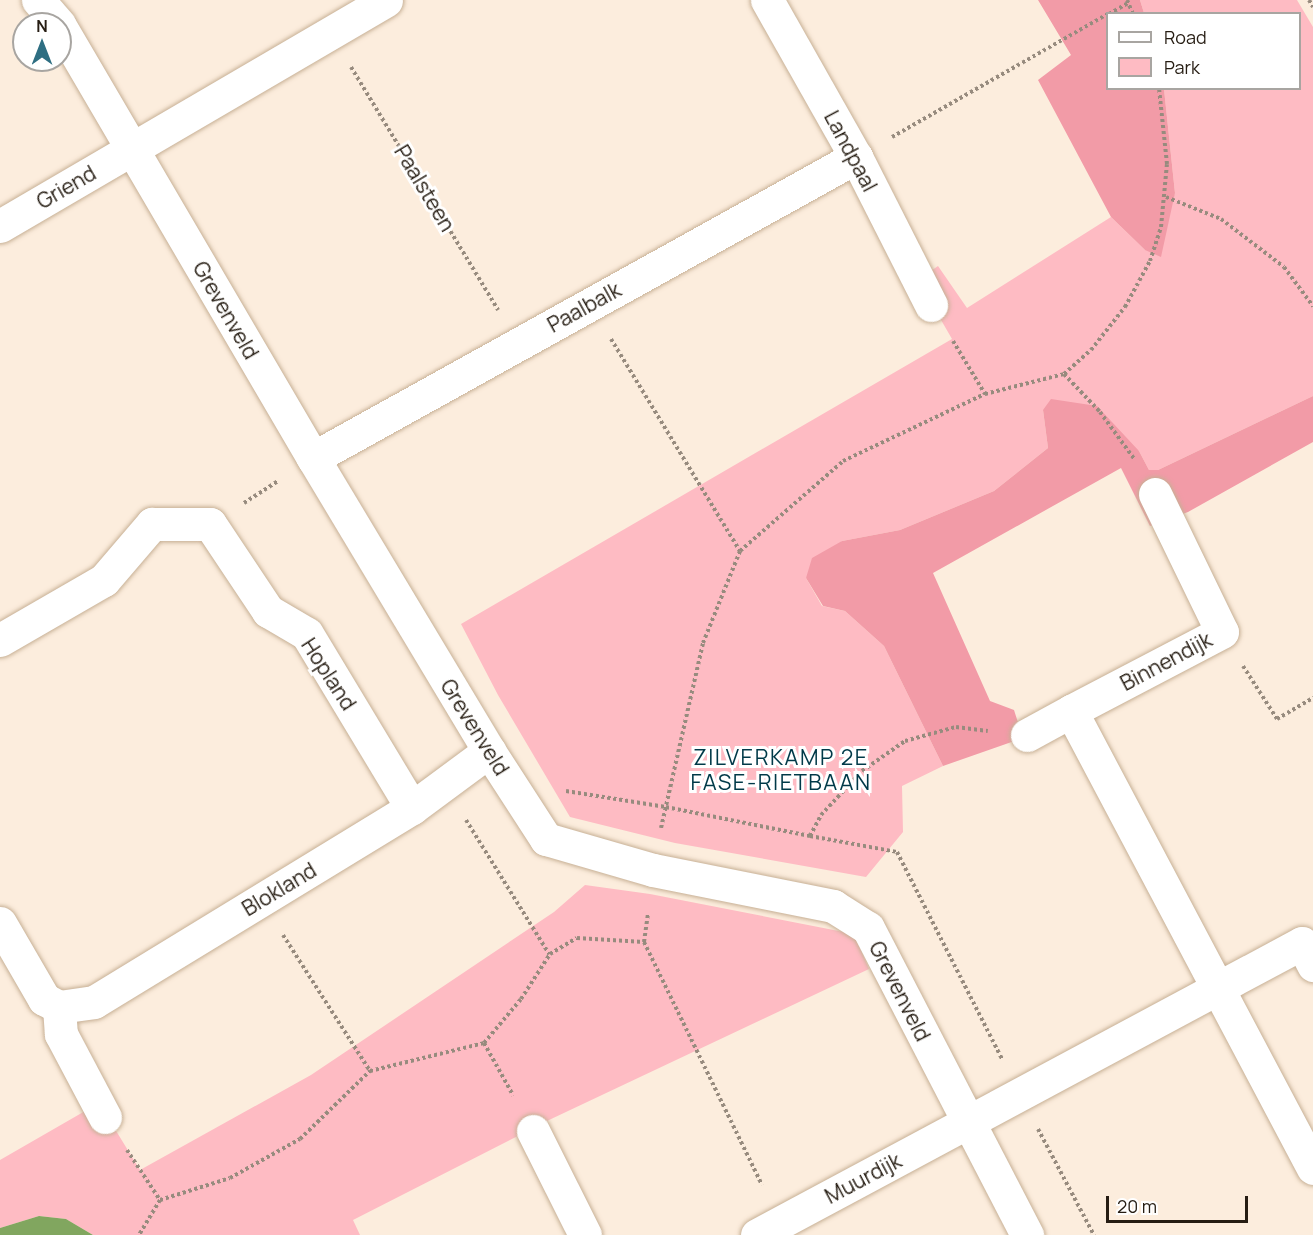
<!DOCTYPE html>
<style>
body{margin:0}
#map{position:relative;width:1313px;height:1235px;overflow:hidden;background:#fceddd;font-family:Manrope,sans-serif}
div>[style]{position:absolute}
[style*='--x']{left:calc(var(--x)*1px);top:calc(var(--y)*1px);width:calc(var(--w)*1px);rotate:calc(var(--a)*1deg)}
.green>*{inset:0;background:#febbc3}
.forest>*{inset:0;background:#f29ba7}
.water>*{inset:0;background:#81a65f}
.path>*{height:4px;margin-top:-2px;transform-origin:0;background:repeating-linear-gradient(90deg,#978b7e 0 3px,transparent 0 6px)}
.roads{filter:drop-shadow(0 0 2px #c7b095) drop-shadow(0 0 2px #c7b095)}
.minor>*{height:33px;margin:-16.5px;padding:0 16.5px;transform-origin:16.5px;border-radius:16.5px;background:#fff}
span{translate:-50% -50%;white-space:nowrap;text-align:center;line-height:1.15;-webkit-text-stroke:6px #fff;paint-order:stroke}
.street-label{font-size:21px;color:#261d13}
.neighbourhood-label{font-size:22px;color:#003948;letter-spacing:1.5px}
.legend{position:absolute;left:1106px;top:12px;width:195px;height:78px;box-sizing:border-box;background:#fff;border:2px solid #a8a5a1;margin:0;padding:8px 10px;list-style:none;font-size:18px;color:#261d13}
.legend li{display:flex;align-items:center;gap:12px;height:30px}
.legend b{width:30px;border:2px solid #a8a5a1}
.north{position:absolute;left:12px;top:12px;width:60px;height:60px;box-sizing:border-box;background:#fff;border:2px solid #a8a5a1;border-radius:50%;rotate:0deg;font-size:16px;font-weight:700;line-height:24px;text-align:center;color:#261d13}
.north::after{content:'';display:block;margin:auto;width:21px;height:27px;background:#2e6e82;clip-path:polygon(50% 0,100% 100%,50% 72%,0 100%)}
.scale{position:absolute;left:1106px;top:1196px;width:142px;height:27px;box-sizing:border-box;border:3px solid #261d13;border-top:0;padding-left:8px;font-size:18px;line-height:21px;white-space:nowrap;color:#261d13;-webkit-text-stroke:4px #fff;paint-order:stroke}
</style>
<div id="map">
<div class="green">
<div style="clip-path:polygon(1140px 0,1297px 0,1313px 27px,1313px 396px,1158px 470px,1149px 470px,1139px 451px,1043px 410px,1048px 448px,994px 491px,900px 530px,842px 541px,806px 578px,822px 606px,845px 611px,884px 646px,943px 766px,902px 786px,903px 832px,866px 877px,675px 843px,570px 817px,498px 695px,461px 624px,952px 339px,918px 280px,938px 266px,967px 308px,1111px 217px,1145px 250px,1175px 193px,1164px 89px,1300px 88px,1300px 14px,1144px 13px)"></div>
<div style="clip-path:polygon(585px 885px,650px 894px,854px 934px,869px 969px,549px 1120px,353px 1220px,360px 1235px,93px 1235px,66px 1219px,39px 1216px,0 1228px,0 1160px,99px 1103px,140px 1170px,311px 1075px,554px 912px)"></div>
</div>
<div class="forest">
<div style="clip-path:polygon(1038px 0,1140px 0,1144px 13px,1108px 14px,1108px 88px,1164px 89px,1175px 193px,1161px 257px,1145px 250px,1111px 217px,1038px 80px,1071px 55px)"></div>
<div style="clip-path:polygon(1313px 396px,1313px 442px,1188px 512px,1150px 526px,1121px 468px,933px 573px,990px 701px,1014px 710px,1023px 738px,943px 766px,884px 646px,845px 611px,823px 606px,806px 578px,812px 558px,842px 541px,900px 530px,994px 491px,1048px 448px,1043px 410px,1051px 399px,1097px 406px,1139px 451px,1149px 470px,1158px 470px)"></div>
</div>
<div class="water">
<div style="clip-path:polygon(39px 1216px,66px 1219px,93px 1235px,0 1235px,0 1228px)"></div>
</div>
<div class="path">
<div style="--x:1127;--y:0;--w:15;--a:67"></div>
<div style="--x:1309;--y:0;--w:8;--a:60"></div>
<div style="--x:1109;--y:14;--w:22;--a:-30"></div>
<div style="--x:351;--y:67;--w:284;--a:58.8"></div>
<div style="--x:892;--y:137;--w:249;--a:-29.7"></div>
<div style="--x:1166;--y:197;--w:59;--a:21.8"></div>
<div style="--x:1221;--y:219;--w:79;--a:37.3"></div>
<div style="--x:1284;--y:267;--w:49;--a:53.4"></div>
<div style="--x:611;--y:339;--w:248;--a:58.7"></div>
<div style="--x:953;--y:341;--w:62;--a:58.9"></div>
<div style="--x:985;--y:394;--w:81;--a:-14.2"></div>
<div style="--x:1064;--y:374;--w:52;--a:46.5"></div>
<div style="--x:1100;--y:412;--w:59;--a:53.9"></div>
<div style="--x:1064;--y:374;--w:36;--a:-42"></div>
<div style="--x:1091;--y:350;--w:55;--a:-51.7"></div>
<div style="--x:1125;--y:307;--w:52;--a:-61.5"></div>
<div style="--x:1150;--y:261;--w:36;--a:-72"></div>
<div style="--x:1161;--y:227;--w:63;--a:-84.6"></div>
<div style="--x:1167;--y:164;--w:76;--a:-96"></div>
<div style="--x:244;--y:503;--w:40;--a:-32.9"></div>
<div style="--x:1243;--y:666;--w:63;--a:57.3"></div>
<div style="--x:1277;--y:719;--w:42;--a:-30.3"></div>
<div style="--x:566;--y:791;--w:101;--a:9.1"></div>
<div style="--x:666;--y:807;--w:147;--a:11.4"></div>
<div style="--x:810;--y:836;--w:24;--a:-62"></div>
<div style="--x:821;--y:815;--w:60;--a:-47"></div>
<div style="--x:862;--y:771;--w:52;--a:-34.9"></div>
<div style="--x:905;--y:741;--w:53;--a:-15.4"></div>
<div style="--x:956;--y:727;--w:32;--a:7"></div>
<div style="--x:466;--y:820;--w:158;--a:58.2"></div>
<div style="--x:661;--y:828;--w:190;--a:-77.2"></div>
<div style="--x:703;--y:643;--w:99;--a:-68.1"></div>
<div style="--x:740;--y:551;--w:137;--a:-41.1"></div>
<div style="--x:843;--y:461;--w:157;--a:-25.3"></div>
<div style="--x:810;--y:836;--w:88;--a:10.4"></div>
<div style="--x:897;--y:852;--w:232;--a:63.1"></div>
<div style="--x:283;--y:935;--w:161;--a:57.4"></div>
<div style="--x:644;--y:942;--w:270;--a:64.1"></div>
<div style="--x:484;--y:1043;--w:60;--a:60.9"></div>
<div style="--x:1038;--y:1129;--w:120;--a:62.2"></div>
<div style="--x:127;--y:1150;--w:60;--a:56.6"></div>
<div style="--x:160;--y:1200;--w:41;--a:121"></div>
<div style="--x:160;--y:1200;--w:73;--a:-17.4"></div>
<div style="--x:230;--y:1178;--w:80;--a:-29.1"></div>
<div style="--x:300;--y:1139;--w:98;--a:-44.2"></div>
<div style="--x:370;--y:1071;--w:117;--a:-13.8"></div>
<div style="--x:484;--y:1043;--w:57;--a:-49.9"></div>
<div style="--x:521;--y:999;--w:54;--a:-57.2"></div>
<div style="--x:550;--y:954;--w:31;--a:-31"></div>
<div style="--x:577;--y:938;--w:67;--a:3.4"></div>
<div style="--x:644;--y:942;--w:29;--a:-82"></div>
</div>
<div class="roads">
<div class="minor">
<div style="--x:38;--y:0;--w:32;--a:49"></div>
<div style="--x:767;--y:0;--w:180;--a:60.5"></div>
<div style="--x:856;--y:157;--w:166;--a:63.1"></div>
<div style="--x:60;--y:26;--w:501;--a:59.64"></div>
<div style="--x:313;--y:458;--w:342;--a:59"></div>
<div style="--x:489;--y:751;--w:105;--a:57.1"></div>
<div style="--x:546;--y:839;--w:111;--a:16.2"></div>
<div style="--x:653;--y:870;--w:184;--a:11.3"></div>
<div style="--x:833;--y:906;--w:41;--a:32.2"></div>
<div style="--x:868;--y:928;--w:346;--a:62.6"></div>
<div style="--x:0;--y:226;--w:447;--a:-30.3"></div>
<div style="--x:313;--y:458;--w:621;--a:-29"></div>
<div style="--x:1155;--y:494;--w:153;--a:64.1"></div>
<div style="--x:1222;--y:632;--w:170;--a:152.4"></div>
<div style="--x:1071;--y:711;--w:517;--a:62.1"></div>
<div style="--x:0;--y:640;--w:120;--a:-30"></div>
<div style="--x:104;--y:580;--w:74;--a:-49.4"></div>
<div style="--x:152;--y:524;--w:58;--a:0"></div>
<div style="--x:210;--y:524;--w:105;--a:56.3"></div>
<div style="--x:268;--y:611;--w:45;--a:30.5"></div>
<div style="--x:307;--y:634;--w:203;--a:58.9"></div>
<div style="--x:1027;--y:735;--w:50;--a:-28.6"></div>
<div style="--x:0;--y:923;--w:88;--a:59.9"></div>
<div style="--x:44;--y:999;--w:17;--a:28"></div>
<div style="--x:59;--y:1007;--w:35;--a:-8"></div>
<div style="--x:94;--y:1002;--w:373;--a:-31.4"></div>
<div style="--x:412;--y:808;--w:96;--a:-36.5"></div>
<div style="--x:59;--y:1007;--w:27;--a:86"></div>
<div style="--x:61;--y:1034;--w:94;--a:62.1"></div>
<div style="--x:533;--y:1131;--w:116;--a:63.4"></div>
<div style="--x:757;--y:1235;--w:618;--a:-28.18"></div>
<div style="--x:1302;--y:943;--w:25;--a:63"></div>
</div>
</div>
<div class="street-label">
<span style="left:851px;top:151px;rotate:62deg">Landpaal</span>
<span style="left:66px;top:187px;rotate:-30deg">Griend</span>
<span style="left:425px;top:188px;rotate:59deg">Paalsteen</span>
<span style="left:584px;top:307px;rotate:-29deg">Paalbalk</span>
<span style="left:226px;top:310px;rotate:60deg">Grevenveld</span>
<span style="left:1166px;top:661px;rotate:-28deg">Binnendijk</span>
<span style="left:329px;top:674px;rotate:57deg">Hopland</span>
<span style="left:475px;top:727px;rotate:58deg">Grevenveld</span>
<span style="left:279px;top:889px;rotate:-31deg">Blokland</span>
<span style="left:900px;top:991px;rotate:63deg">Grevenveld</span>
<span style="left:863px;top:1178px;rotate:-28deg">Muurdijk</span>
</div>
<div class="neighbourhood-label">
<span style="left:781px;top:770px">ZILVERKAMP 2E<br>FASE-RIETBAAN</span>
</div>
<ul class="legend">
<li><b style="height:8px;background:#fff"></b>Road</li>
<li><b style="height:16px;background:#febbc3"></b>Park</li>
</ul>
<div class="north">N</div>
<div class="scale">20 m</div>
</div>
